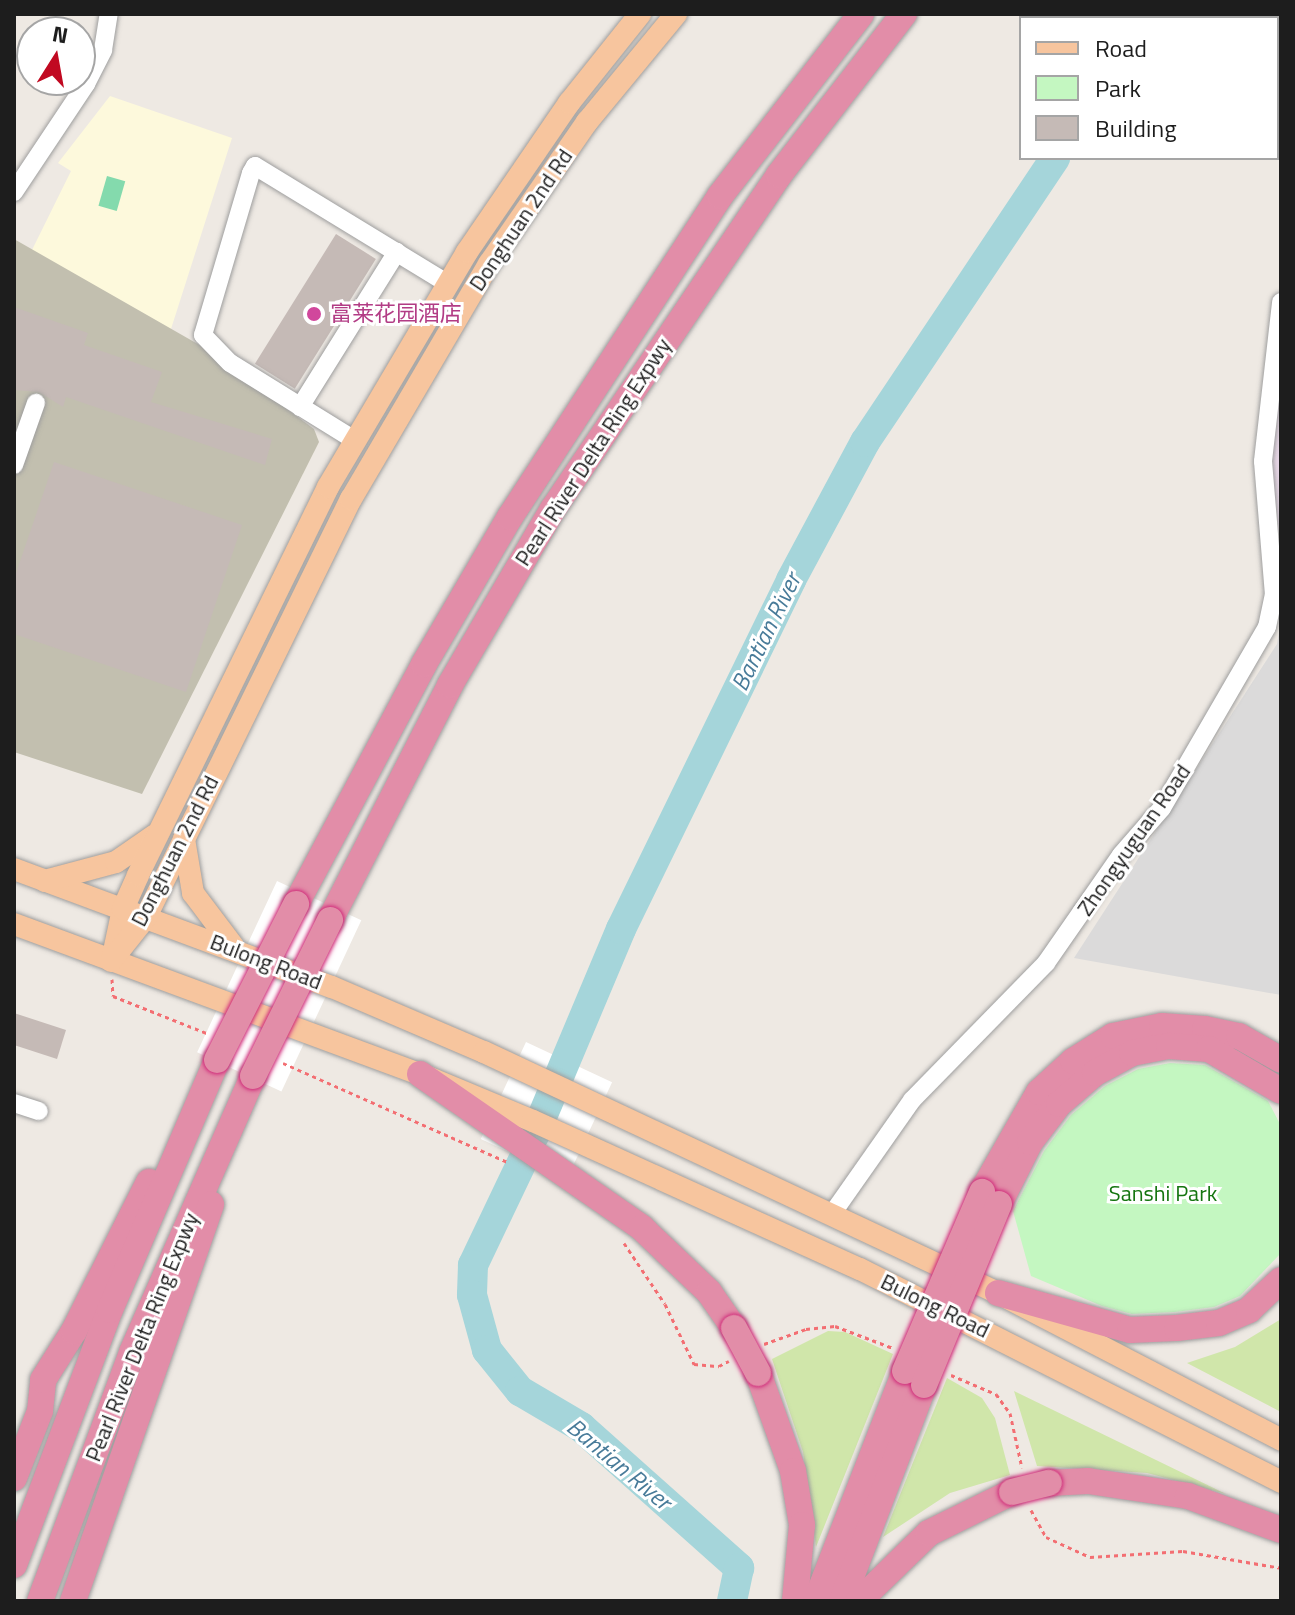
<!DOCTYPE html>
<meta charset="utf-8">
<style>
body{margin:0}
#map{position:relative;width:1295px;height:1615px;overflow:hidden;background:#eee9e3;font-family:"Titillium Web","Noto Sans SC",sans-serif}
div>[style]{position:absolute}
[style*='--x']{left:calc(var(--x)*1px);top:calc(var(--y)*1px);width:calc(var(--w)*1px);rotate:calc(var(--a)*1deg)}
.residential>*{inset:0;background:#dbdada}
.industrial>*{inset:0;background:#e6d5e5}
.education>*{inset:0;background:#fdf9dc}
.construction>*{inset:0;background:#c2bfaf}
.grass>*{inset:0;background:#d0e6aa}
.park>*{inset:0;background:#c4f7c1}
.pitch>*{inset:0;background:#84daad;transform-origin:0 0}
.pier>*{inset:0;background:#fff;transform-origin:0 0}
.river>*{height:30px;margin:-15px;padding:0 15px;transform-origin:15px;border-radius:15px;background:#a5d5da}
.building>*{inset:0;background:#c5bab6;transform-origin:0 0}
.path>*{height:3px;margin-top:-1.5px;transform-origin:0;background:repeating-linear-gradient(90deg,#f36e72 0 4px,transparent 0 8px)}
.roads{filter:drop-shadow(0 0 2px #9e9e9e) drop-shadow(0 0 2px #9e9e9e)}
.minor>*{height:18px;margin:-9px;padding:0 9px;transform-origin:9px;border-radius:9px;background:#fff}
.major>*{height:22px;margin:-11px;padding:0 11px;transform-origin:11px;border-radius:11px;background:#f7c59e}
.highway>*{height:26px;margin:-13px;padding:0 13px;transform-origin:13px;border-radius:13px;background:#e28da8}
.bridges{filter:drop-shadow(0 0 2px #d02b7a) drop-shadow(0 0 2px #d02b7a)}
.highway-bridge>*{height:26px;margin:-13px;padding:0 13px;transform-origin:13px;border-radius:13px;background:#e28da8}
.dots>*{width:22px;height:22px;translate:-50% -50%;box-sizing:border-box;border:4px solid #fff;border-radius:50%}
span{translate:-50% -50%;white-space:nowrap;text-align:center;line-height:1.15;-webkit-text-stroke:6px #fff;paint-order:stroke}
.street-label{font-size:22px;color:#1d1d1d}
.hotel-label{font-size:22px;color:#b23c85}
.left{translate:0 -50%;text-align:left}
.park-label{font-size:22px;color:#157510}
.water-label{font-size:24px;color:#487b99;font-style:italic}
.frame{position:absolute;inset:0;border:16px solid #1d1d1d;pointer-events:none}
.legend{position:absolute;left:1019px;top:16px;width:260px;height:144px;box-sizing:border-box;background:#fff;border:2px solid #a5a5a5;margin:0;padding:10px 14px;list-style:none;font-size:24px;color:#1d1d1d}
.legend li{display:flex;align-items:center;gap:16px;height:40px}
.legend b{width:40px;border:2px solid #a5a5a5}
.north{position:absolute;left:16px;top:16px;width:80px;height:80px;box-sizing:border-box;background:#fff;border:2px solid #a5a5a5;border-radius:50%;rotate:11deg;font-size:22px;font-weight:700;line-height:32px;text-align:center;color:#1d1d1d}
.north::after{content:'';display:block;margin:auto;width:28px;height:36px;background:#c10921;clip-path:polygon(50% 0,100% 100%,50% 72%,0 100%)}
</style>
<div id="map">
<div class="residential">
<div style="clip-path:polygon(1281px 620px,1281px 995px,1074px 958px,1277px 644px)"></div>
</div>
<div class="industrial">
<div style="clip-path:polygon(1281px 388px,1281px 548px,1269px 456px)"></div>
</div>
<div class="education">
<div style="clip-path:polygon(110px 96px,232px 138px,171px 329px,32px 250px,71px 171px,58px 163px)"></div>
</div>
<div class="construction">
<div style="clip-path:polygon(14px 239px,203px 347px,314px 429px,319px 442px,142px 794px,14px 752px)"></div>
</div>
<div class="grass">
<div style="clip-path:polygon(1281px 1319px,1281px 1412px,1187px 1363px,1235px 1347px)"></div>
<div style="clip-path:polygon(828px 1331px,845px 1332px,893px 1354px,816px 1547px,803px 1452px,772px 1359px)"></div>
<div style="clip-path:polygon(947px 1378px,982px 1398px,995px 1418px,1010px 1475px,950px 1493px,883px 1537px)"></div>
<div style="clip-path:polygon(1014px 1391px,1226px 1494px,1147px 1473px,1037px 1466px)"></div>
</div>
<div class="park">
<div style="clip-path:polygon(1170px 1063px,1205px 1065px,1268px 1101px,1281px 1126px,1281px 1253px,1240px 1296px,1214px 1307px,1175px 1312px,1132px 1314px,1102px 1306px,1031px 1276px,1013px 1211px,1044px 1151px,1071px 1115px,1105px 1086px,1138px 1069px)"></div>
</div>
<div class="pitch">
<div style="left:107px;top:176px;width:19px;height:31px;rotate:16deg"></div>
</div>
<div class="pier">
<div style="left:277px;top:881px;width:93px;height:189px;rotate:25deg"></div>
<div style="left:526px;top:1042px;width:95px;height:107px;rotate:25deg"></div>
</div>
<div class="river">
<div style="--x:1138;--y:18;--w:4;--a:-63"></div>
<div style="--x:534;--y:1136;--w:225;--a:-67.2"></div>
<div style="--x:621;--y:929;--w:388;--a:-64"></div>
<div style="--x:791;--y:580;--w:157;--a:-61.8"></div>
<div style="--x:865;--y:442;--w:342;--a:-56.2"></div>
<div style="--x:525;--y:1156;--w:121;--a:115.5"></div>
<div style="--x:473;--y:1265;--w:30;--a:92"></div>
<div style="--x:472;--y:1295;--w:57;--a:74.7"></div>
<div style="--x:487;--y:1350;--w:53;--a:51.2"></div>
<div style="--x:520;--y:1391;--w:71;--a:30.5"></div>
<div style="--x:581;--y:1427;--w:212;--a:41.7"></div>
<div style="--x:739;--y:1568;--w:34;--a:102"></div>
</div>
<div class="building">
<div style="left:336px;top:234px;width:47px;height:153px;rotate:32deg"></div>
<div style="clip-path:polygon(14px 307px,88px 333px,84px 345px,162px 372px,151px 402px,272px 439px,265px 465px,66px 397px,63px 407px,39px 392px,14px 390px)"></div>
<div style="clip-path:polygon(54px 462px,242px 525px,186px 692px,14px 634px,14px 579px)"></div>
<div style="clip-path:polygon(14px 1013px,66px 1030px,57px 1059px,14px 1045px)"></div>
</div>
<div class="path">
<div style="--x:112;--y:979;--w:17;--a:87"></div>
<div style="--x:113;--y:996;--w:103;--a:21.6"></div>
<div style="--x:283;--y:1063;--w:245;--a:23.8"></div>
<div style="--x:624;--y:1243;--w:73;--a:56.1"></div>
<div style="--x:665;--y:1304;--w:67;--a:64.2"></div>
<div style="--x:694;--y:1364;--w:25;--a:5"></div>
<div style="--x:719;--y:1366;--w:11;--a:-27"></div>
<div style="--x:764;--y:1344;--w:45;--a:-19.7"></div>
<div style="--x:806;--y:1329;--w:29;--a:-6"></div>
<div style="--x:835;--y:1326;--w:62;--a:20.8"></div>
<div style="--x:951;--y:1375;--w:49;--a:22.9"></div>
<div style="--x:996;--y:1394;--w:24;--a:54"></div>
<div style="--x:1010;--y:1413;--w:56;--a:77.7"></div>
<div style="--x:1031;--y:1510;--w:31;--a:61"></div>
<div style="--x:1046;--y:1537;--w:48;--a:24.4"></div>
<div style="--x:1090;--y:1557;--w:93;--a:-3.7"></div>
<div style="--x:1183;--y:1551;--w:99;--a:9.8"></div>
</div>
<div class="roads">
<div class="minor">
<div style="--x:14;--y:192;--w:130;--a:-56.3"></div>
<div style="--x:86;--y:84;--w:38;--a:-63"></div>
<div style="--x:103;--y:50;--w:36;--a:-81"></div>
<div style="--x:300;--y:407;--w:183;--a:-58"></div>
<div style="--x:356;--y:441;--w:148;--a:-148.2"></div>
<div style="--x:230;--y:363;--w:39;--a:-134"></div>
<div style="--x:203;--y:335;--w:169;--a:-73.5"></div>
<div style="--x:251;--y:173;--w:8;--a:-60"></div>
<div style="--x:255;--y:166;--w:226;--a:31.4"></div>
<div style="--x:14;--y:465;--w:66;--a:-70.5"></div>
<div style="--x:14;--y:1103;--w:26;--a:18"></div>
<div style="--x:832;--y:1214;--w:139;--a:-54.9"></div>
<div style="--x:912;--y:1100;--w:192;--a:-45.6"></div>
<div style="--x:1046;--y:963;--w:131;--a:-55.2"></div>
<div style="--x:1121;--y:855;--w:62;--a:-48.9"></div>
<div style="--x:1162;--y:808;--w:209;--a:-59.9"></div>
<div style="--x:1267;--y:627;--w:33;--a:-78"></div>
<div style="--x:1274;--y:595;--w:134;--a:-94.7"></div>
<div style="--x:1263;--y:461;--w:160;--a:-83.5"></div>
</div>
<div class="major">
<div style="--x:184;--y:839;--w:55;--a:80.5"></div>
<div style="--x:193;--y:893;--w:66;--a:53"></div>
<div style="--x:14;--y:869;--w:339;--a:20.4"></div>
<div style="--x:332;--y:987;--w:165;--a:23.2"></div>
<div style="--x:484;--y:1052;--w:568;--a:25.12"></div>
<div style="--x:998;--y:1293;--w:319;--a:27.4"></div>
<div style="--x:45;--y:881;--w:73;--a:-15"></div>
<div style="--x:116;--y:862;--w:47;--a:-34.7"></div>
<div style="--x:14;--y:924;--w:433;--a:20.3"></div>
<div style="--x:420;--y:1074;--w:122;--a:22.6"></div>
<div style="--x:533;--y:1121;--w:359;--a:24.4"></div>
<div style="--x:860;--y:1269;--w:472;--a:26.8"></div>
<div style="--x:113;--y:956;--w:48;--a:-78"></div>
<div style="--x:123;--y:909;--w:37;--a:-66"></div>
<div style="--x:138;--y:875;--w:432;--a:-63.9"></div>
<div style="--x:328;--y:487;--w:273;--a:-59.4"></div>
<div style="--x:467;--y:252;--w:181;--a:-55.6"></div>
<div style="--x:569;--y:103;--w:114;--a:-51.4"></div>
<div style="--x:111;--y:961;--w:56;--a:-51.5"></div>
<div style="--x:146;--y:917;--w:466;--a:-63.9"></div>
<div style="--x:351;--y:499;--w:273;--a:-59.6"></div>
<div style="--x:489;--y:264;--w:173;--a:-55.4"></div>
<div style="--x:587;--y:122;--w:140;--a:-50.5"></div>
</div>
<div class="highway">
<div style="--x:296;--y:904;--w:272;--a:-61.9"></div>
<div style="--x:424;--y:664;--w:170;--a:-59.7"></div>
<div style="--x:510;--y:517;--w:384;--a:-56.8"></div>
<div style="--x:720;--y:196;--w:230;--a:-52.2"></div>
<div style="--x:330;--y:920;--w:264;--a:-62.9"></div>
<div style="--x:450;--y:685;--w:204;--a:-59.7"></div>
<div style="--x:553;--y:509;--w:403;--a:-55.9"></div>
<div style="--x:779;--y:175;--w:204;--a:-52.2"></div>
<div style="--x:420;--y:1074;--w:270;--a:34.7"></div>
<div style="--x:642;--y:1228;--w:93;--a:43.7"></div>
<div style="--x:709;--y:1292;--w:44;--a:55.2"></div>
<div style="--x:982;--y:1192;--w:115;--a:-60.3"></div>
<div style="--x:1039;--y:1092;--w:46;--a:-42.4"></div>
<div style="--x:1073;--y:1061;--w:47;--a:-32"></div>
<div style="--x:1113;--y:1036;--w:50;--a:-11.5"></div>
<div style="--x:1162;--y:1026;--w:43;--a:4"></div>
<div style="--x:1205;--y:1029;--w:35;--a:12"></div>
<div style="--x:1239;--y:1036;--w:48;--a:29.7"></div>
<div style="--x:999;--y:1204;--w:69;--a:-63.4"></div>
<div style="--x:1030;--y:1142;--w:48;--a:-52.7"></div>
<div style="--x:1059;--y:1104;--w:48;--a:-40.7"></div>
<div style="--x:1095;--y:1073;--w:42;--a:-28.4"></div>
<div style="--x:1132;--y:1053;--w:38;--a:-11"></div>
<div style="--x:1169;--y:1046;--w:40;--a:4.3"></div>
<div style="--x:1209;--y:1049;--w:83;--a:30.3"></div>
<div style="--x:998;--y:1293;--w:137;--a:15.7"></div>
<div style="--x:1130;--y:1330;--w:47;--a:-2.4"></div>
<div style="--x:1177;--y:1328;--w:42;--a:-6.8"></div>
<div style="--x:1219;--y:1323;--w:33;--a:-23"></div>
<div style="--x:1249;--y:1310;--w:44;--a:-43.2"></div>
<div style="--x:758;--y:1373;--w:104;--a:70.3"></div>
<div style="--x:793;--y:1471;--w:55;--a:80.5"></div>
<div style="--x:802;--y:1525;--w:76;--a:95.3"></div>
<div style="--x:14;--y:1478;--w:72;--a:-68.8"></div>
<div style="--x:40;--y:1411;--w:31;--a:-84"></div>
<div style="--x:43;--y:1380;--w:58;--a:-57.7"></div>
<div style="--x:74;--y:1331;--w:167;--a:-63.3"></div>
<div style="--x:1049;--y:1483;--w:39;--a:-3"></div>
<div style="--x:1088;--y:1481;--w:101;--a:8.5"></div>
<div style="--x:1188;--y:1496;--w:99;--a:20.1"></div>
<div style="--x:14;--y:1565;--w:272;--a:-69.4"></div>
<div style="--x:110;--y:1310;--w:272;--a:-66.8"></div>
<div style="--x:40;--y:1601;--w:265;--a:-69.7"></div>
<div style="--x:132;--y:1352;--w:301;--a:-66.3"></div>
<div style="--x:73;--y:1601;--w:420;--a:-70.8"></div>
<div style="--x:816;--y:1601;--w:247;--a:-68.8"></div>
<div style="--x:842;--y:1601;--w:231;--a:-69.2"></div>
<div style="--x:859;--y:1601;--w:98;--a:-44.2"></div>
<div style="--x:929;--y:1533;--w:93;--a:-26.3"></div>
</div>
</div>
<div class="bridges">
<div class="highway-bridge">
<div style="--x:217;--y:1060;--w:175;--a:-63.1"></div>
<div style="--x:253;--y:1076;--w:174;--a:-63.7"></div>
<div style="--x:734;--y:1328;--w:51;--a:61.9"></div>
<div style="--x:905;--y:1371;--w:195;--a:-66.7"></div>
<div style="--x:924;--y:1385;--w:196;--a:-67.5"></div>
<div style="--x:1012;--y:1492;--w:38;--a:-14"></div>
</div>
</div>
<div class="dots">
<div style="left:314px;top:314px;background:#d1479c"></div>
</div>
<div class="street-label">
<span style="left:521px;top:220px;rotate:-56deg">Donghuan 2nd Rd</span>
<span style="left:593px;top:452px;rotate:-57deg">Pearl River Delta Ring Expwy</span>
<span style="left:1134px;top:840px;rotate:-55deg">Zhongyuguan Road</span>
<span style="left:175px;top:851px;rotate:-63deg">Donghuan 2nd Rd</span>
<span style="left:266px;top:962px;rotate:21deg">Bulong Road</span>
<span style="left:935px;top:1306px;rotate:26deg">Bulong Road</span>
<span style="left:142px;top:1337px;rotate:-68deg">Pearl River Delta Ring Expwy</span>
</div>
<div class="hotel-label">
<span class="left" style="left:330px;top:314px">富莱花园酒店</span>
</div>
<div class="park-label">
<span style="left:1163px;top:1194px">Sanshi Park</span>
</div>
<div class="water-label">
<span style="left:766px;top:632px;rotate:-64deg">Bantian River</span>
<span style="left:619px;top:1464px;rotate:40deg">Bantian River</span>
</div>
<div class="frame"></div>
<ul class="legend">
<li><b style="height:10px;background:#f7c59e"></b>Road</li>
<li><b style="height:22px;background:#c4f7c1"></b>Park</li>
<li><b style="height:22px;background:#c5bab6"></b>Building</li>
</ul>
<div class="north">N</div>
</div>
